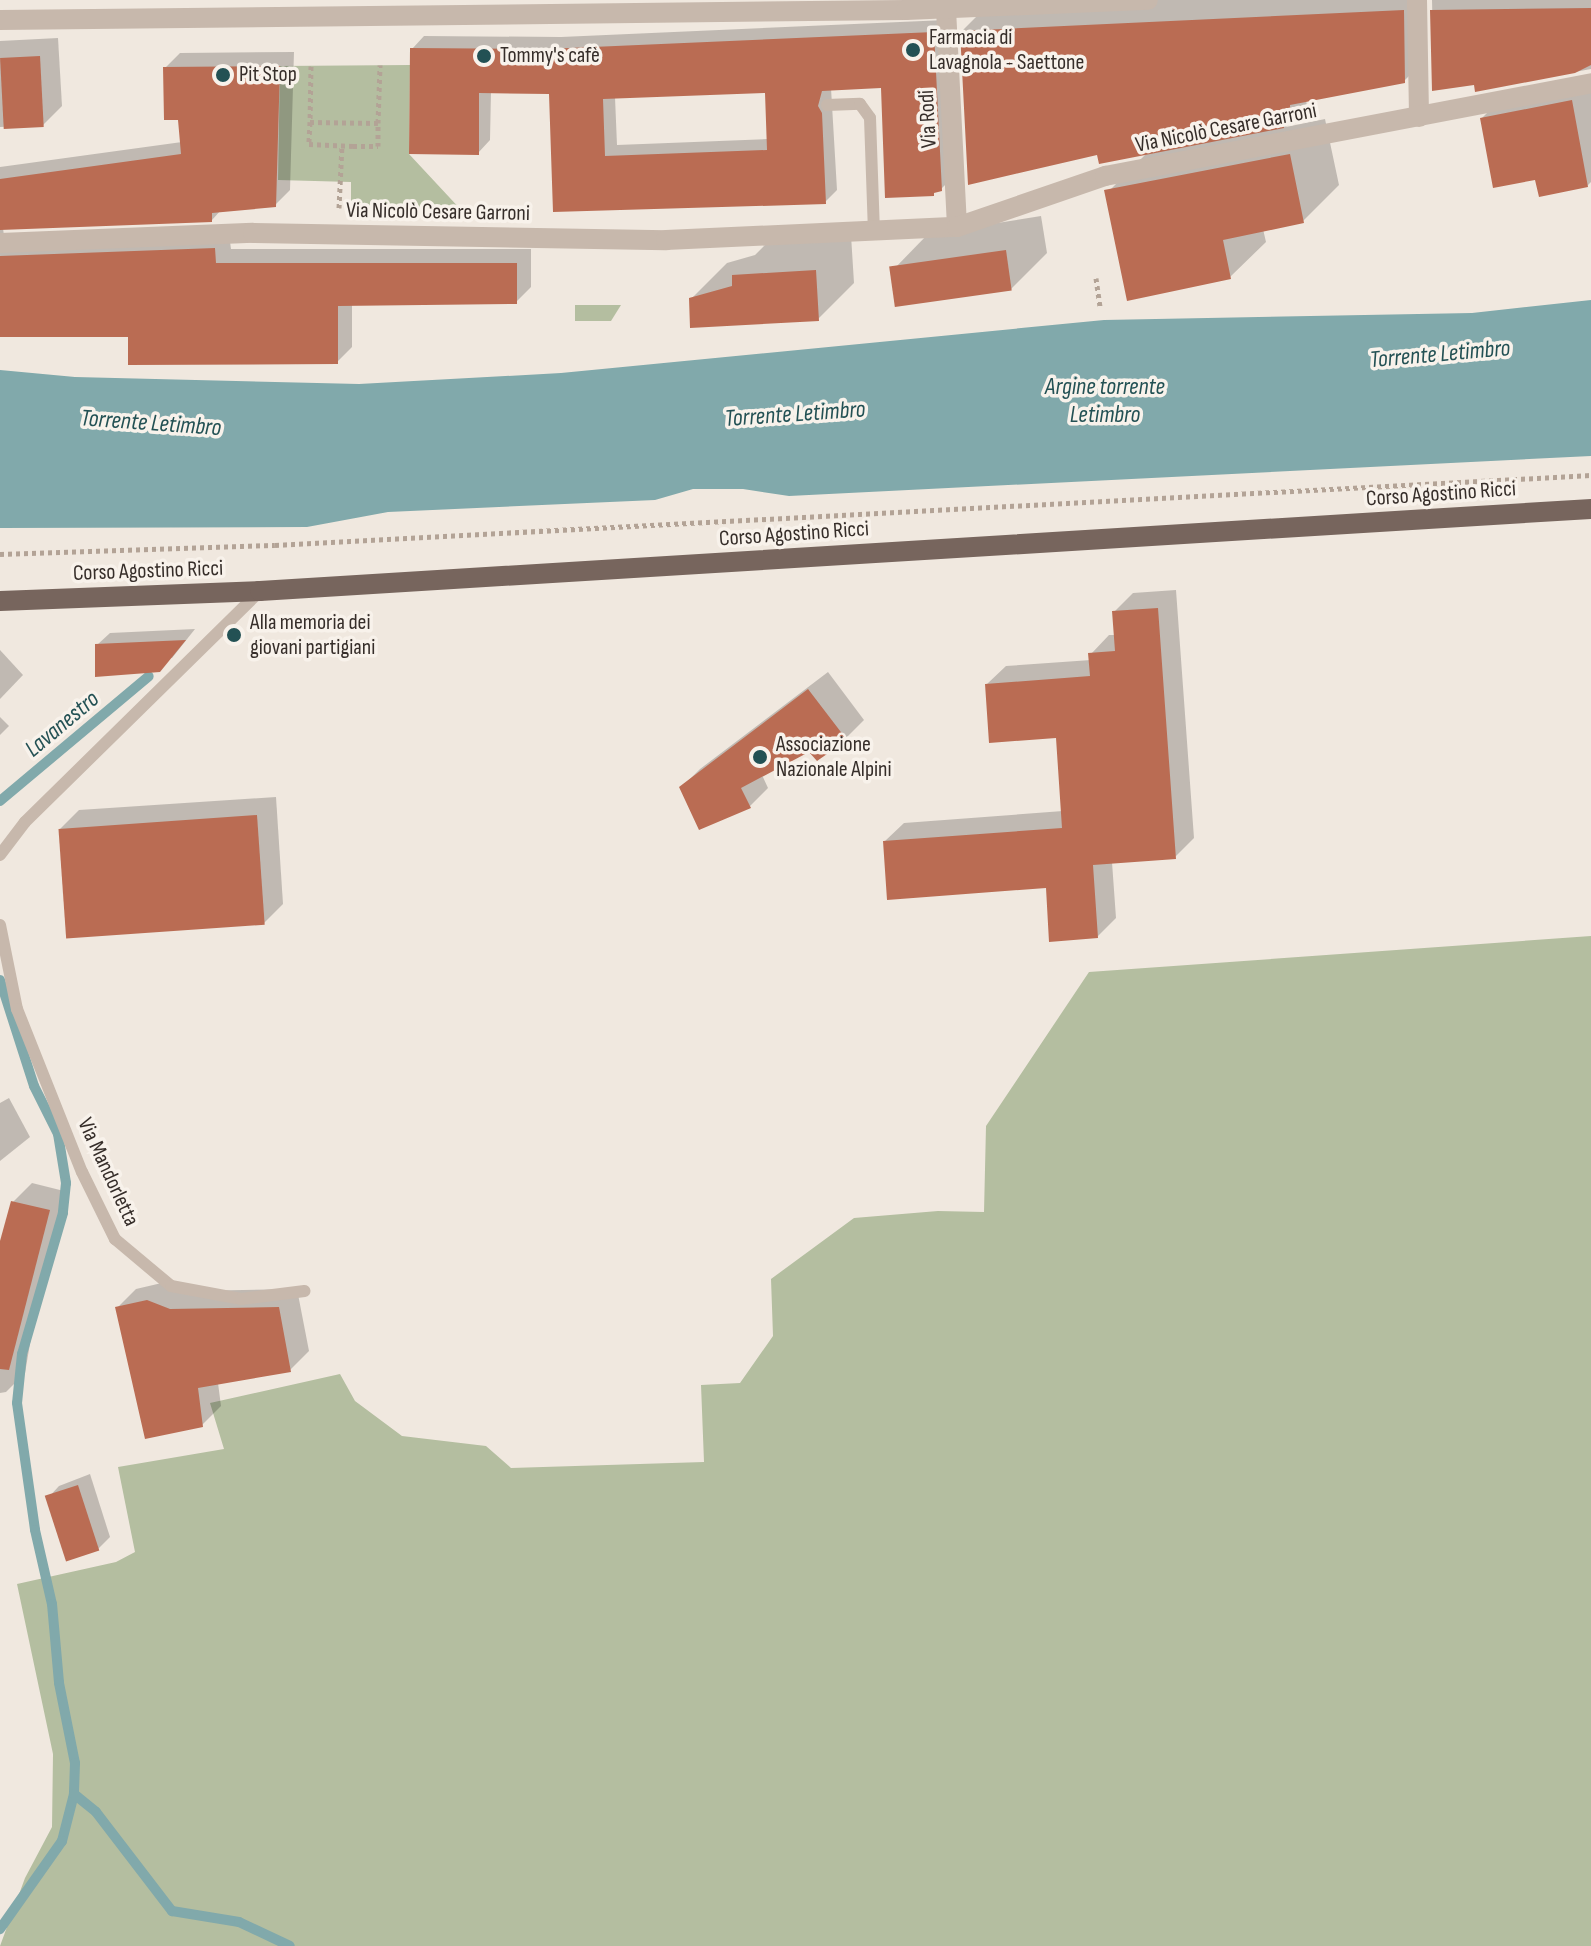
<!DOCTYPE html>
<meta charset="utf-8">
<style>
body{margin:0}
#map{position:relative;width:1591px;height:1946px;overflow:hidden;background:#f0e8df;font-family:"Sofia Sans Condensed",sans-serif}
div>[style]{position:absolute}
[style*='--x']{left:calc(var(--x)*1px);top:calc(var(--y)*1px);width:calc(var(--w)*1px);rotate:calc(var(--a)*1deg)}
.green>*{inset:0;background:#b4bea0}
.water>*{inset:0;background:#81a9ab}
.shadow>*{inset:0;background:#0003}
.stream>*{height:10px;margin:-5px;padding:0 5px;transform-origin:5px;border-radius:5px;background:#81a9ab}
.building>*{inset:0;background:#ba6c53;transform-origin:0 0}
.path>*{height:5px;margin-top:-2.5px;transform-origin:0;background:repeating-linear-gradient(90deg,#b3a396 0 4px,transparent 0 8px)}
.service>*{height:12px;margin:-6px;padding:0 6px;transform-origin:6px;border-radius:6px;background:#c7b8ac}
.pedestrian>*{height:20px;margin:-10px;padding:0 10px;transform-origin:10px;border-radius:10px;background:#c7b8ac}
.minor>*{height:20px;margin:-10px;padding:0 10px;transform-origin:10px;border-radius:10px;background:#c7b8ac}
.tertiary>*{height:20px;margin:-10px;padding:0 10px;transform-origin:10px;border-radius:10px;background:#c7b8ac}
.primary>*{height:20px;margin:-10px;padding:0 10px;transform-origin:10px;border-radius:10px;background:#77655d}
.dots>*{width:22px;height:22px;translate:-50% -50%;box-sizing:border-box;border:4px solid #f8f2eb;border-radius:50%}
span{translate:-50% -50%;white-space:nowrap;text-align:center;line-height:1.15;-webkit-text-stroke:7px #f8f2eb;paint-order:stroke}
.poi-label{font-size:22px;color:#362e2a}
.left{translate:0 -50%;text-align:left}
.street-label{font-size:22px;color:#362e2a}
.water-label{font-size:24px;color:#235154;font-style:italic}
</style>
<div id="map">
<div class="green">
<div style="clip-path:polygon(410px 65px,409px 154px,463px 212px,351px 211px,351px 182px,278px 180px,280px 66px)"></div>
<div style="clip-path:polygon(575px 305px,621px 305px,611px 321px,575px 321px)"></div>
<div style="clip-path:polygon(1591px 936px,1591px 1946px,0 1946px,25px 1878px,52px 1827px,53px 1754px,17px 1584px,116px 1562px,135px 1552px,118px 1467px,224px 1449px,210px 1403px,340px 1374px,355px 1401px,402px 1436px,486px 1446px,511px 1468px,704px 1462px,701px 1385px,740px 1383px,773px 1336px,771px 1279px,854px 1218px,938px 1211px,984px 1212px,986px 1126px,1089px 972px)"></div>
</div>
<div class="water">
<div style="clip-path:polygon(1591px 300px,1591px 456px,789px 496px,743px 489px,693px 489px,655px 500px,388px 512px,307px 527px,0 528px,0 370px,75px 377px,359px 384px,561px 373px,1104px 320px,1472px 313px)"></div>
</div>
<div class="shadow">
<div style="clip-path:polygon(1105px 0,1420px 0,1421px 64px,1404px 81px,1306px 100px,1307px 106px,1286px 127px,1325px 119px,1339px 185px,1303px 221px,1263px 229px,1266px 242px,1230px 277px,1110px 190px,1147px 153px,1098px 153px,962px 31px,978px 15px)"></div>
<div style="clip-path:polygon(1432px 0,1591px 0,1591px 69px,1477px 90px,1475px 83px,1434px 88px)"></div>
<div style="clip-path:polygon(evenodd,946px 20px,954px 176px,941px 189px,883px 86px,831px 88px,837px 190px,825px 202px,555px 210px,551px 92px,491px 91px,490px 140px,478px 153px,412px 49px,424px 36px,561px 37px,946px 20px,767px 91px,768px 139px,617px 145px,615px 97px,767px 91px)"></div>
<div style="clip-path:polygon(58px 38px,62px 106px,43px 125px,0 127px,0 41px)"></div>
<div style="clip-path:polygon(294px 52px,290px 190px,275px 205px,221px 210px,212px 220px,3px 228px,4px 236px,229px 234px,231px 249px,531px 249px,531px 287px,516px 302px,352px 304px,352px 347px,337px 362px,130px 335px,0 335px,0 167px,182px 142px,180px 118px,165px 68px,180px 53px)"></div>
<div style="clip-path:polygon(1591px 84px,1591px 182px,1587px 186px,1537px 178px,1482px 118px,1498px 102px)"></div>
<div style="clip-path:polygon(1041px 216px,1047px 253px,1011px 289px,893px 270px,928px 234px)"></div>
<div style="clip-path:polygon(851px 235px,854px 283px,818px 319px,691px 299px,727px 263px,755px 255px,770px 240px)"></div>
<div style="clip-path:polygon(1176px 590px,1194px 838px,1175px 857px,1112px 862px,1116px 918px,1097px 937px,1047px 886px,885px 841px,904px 823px,1063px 811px,1057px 736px,987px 684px,1006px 666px,1091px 660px,1091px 654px,1109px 635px,1116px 635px,1114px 612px,1133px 593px)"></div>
<div style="clip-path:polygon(195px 629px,172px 658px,97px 645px,110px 633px)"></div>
<div style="clip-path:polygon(0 650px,23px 675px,0 699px)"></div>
<div style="clip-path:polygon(828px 672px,864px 720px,846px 738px,818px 759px,810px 750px,762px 775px,768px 788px,750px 806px,681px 788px,700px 769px)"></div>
<div style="clip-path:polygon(0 717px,9px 726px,0 735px)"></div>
<div style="clip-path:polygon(276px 797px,283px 904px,264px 923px,60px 829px,79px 810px)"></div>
<div style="clip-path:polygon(9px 1098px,30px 1137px,0 1161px,0 1103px)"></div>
<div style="clip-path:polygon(32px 1183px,68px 1192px,32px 1332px,25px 1373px,6px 1392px,0 1393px,0 1248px,13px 1202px)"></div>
<div style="clip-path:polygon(166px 1282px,190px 1291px,297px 1289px,309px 1351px,290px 1370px,218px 1383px,221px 1406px,202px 1425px,117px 1308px,136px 1289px)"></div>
<div style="clip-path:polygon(90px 1474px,110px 1537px,98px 1549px,47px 1499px,59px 1486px)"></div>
</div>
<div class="stream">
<div style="--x:0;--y:801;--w:194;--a:-40"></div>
<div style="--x:0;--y:980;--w:111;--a:72.2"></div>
<div style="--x:34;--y:1086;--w:54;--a:63.4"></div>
<div style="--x:58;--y:1134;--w:50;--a:80.7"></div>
<div style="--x:66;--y:1183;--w:30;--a:96"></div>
<div style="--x:63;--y:1213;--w:147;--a:106.2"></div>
<div style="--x:22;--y:1354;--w:49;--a:95.8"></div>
<div style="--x:17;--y:1403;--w:128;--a:81.9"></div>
<div style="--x:35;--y:1530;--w:76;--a:77.1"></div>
<div style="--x:52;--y:1604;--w:79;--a:84.9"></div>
<div style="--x:59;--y:1683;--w:82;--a:78.7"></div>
<div style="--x:75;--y:1763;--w:31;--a:92"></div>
<div style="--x:74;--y:1794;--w:49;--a:104.3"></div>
<div style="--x:62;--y:1841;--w:108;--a:125.2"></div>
<div style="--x:74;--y:1794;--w:28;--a:39"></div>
<div style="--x:96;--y:1812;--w:125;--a:52.5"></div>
<div style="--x:172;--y:1911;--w:68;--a:9.3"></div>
<div style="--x:239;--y:1922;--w:56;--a:25.2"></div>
</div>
<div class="building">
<div style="clip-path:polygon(1591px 8px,1591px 65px,1575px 73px,1475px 92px,1474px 85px,1432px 91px,1430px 10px)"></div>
<div style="clip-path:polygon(1404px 10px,1405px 83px,1290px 105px,1291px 124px,1284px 125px,1284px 128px,1099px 164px,1097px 155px,968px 185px,960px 31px)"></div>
<div style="clip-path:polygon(evenodd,934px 32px,942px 191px,934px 193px,934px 196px,885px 198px,881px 88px,822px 91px,818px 106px,822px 113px,826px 204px,553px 212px,549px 94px,479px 93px,479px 155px,409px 154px,410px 48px,547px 49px,934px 32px,765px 93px,767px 150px,605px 156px,603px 99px,765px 93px)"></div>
<div style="left:40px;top:56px;width:71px;height:40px;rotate:87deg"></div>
<div style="clip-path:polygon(280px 66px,276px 207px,212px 213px,212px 222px,0 230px,0 179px,181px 154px,178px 120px,164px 120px,163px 67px)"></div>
<div style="clip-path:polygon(1572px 100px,1588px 187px,1539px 197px,1535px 180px,1493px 188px,1480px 118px)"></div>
<div style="clip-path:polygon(1290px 154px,1304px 223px,1223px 240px,1231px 279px,1127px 301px,1104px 190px)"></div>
<div style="clip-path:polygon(215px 248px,216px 263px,517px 263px,517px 304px,338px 306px,338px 364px,128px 365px,128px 337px,0 337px,0 256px)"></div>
<div style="left:1006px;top:250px;width:41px;height:118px;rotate:82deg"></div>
<div style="clip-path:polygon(816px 270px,819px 321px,690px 328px,689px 298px,732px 286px,732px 275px)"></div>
<div style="clip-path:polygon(1158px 608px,1176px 859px,1093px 865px,1098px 938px,1049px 942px,1046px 888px,887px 900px,883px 841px,1062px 828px,1056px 738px,989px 743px,985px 684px,1090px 676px,1088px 653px,1115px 651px,1112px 611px)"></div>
<div style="clip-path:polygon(186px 640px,160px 672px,95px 677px,95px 644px)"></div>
<div style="clip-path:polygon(808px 689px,847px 740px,817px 761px,809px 752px,741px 788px,751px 808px,699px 830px,679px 787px)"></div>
<div style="left:257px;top:815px;width:110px;height:199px;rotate:86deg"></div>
<div style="clip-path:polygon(11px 1201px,50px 1210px,9px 1370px,0 1369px,0 1241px)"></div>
<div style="clip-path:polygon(147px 1300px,170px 1309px,279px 1307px,291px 1372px,198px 1388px,203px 1427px,145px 1439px,115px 1307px)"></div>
<div style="left:78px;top:1485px;width:69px;height:35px;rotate:72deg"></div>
</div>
<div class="path">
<div style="--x:311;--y:66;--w:56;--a:91"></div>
<div style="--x:310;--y:122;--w:68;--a:0.8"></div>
<div style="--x:378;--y:123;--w:58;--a:-88"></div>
<div style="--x:310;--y:122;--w:22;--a:93"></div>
<div style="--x:309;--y:144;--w:44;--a:2.6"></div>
<div style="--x:353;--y:146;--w:25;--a:0"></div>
<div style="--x:378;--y:146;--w:23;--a:-90"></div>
<div style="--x:339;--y:208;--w:63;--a:-87.3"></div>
<div style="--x:1096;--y:278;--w:28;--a:82"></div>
<div style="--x:0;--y:554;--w:275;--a:-1.9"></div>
<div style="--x:275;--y:545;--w:1318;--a:-3.04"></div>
</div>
<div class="service">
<div style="--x:827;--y:105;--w:33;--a:-2"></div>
<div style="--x:860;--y:104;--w:17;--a:54"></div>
<div style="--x:870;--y:118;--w:115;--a:88"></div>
<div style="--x:0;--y:855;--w:41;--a:-52.9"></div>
<div style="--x:25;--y:822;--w:330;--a:-44.5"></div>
<div style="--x:0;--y:925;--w:86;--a:78.6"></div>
<div style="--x:17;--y:1009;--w:175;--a:68.3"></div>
<div style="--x:82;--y:1172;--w:75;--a:63.8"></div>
<div style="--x:115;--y:1239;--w:73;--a:40"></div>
<div style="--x:171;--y:1286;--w:71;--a:10.5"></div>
<div style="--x:241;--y:1299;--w:64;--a:-7.2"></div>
</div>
<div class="pedestrian">
<div style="--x:1417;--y:0;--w:117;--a:89"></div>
</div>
<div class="minor">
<div style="--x:946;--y:9;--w:218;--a:87.1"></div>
<div style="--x:0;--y:243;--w:253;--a:-2.3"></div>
<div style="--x:253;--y:233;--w:413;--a:1"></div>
<div style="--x:666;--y:240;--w:291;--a:-2.6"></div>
<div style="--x:957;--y:227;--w:157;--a:-19"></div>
<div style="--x:1105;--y:176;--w:495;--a:-10.8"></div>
</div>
<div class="tertiary">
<div style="--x:0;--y:20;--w:906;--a:-0.63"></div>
<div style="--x:906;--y:10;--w:242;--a:-2.4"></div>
</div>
<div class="primary">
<div style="--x:0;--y:601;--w:260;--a:-2.2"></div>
<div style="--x:260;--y:591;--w:1334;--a:-3.53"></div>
</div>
<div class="dots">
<div style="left:913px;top:50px;background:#235154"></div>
<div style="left:484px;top:56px;background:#235154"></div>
<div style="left:223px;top:75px;background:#235154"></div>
<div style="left:234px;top:635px;background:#235154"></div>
<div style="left:760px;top:757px;background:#235154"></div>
</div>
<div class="poi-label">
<span class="left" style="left:929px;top:50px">Farmacia di<br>Lavagnola - Saettone</span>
<span class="left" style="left:500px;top:56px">Tommy's cafè</span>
<span class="left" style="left:239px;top:75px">Pit Stop</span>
<span class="left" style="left:250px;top:635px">Alla memoria dei<br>giovani partigiani</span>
<span class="left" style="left:776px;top:757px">Associazione<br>Nazionale Alpini</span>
</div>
<div class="street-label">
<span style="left:928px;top:119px;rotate:-93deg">Via Rodi</span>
<span style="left:1226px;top:128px;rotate:-11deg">Via Nicolò Cesare Garroni</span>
<span style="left:438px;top:212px;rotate:1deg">Via Nicolò Cesare Garroni</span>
<span style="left:1441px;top:494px;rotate:-4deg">Corso Agostino Ricci</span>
<span style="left:794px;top:534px;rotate:-4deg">Corso Agostino Ricci</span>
<span style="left:148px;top:571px;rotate:-2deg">Corso Agostino Ricci</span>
<span style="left:108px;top:1172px;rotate:65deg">Via Mandorletta</span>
</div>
<div class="water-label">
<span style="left:1440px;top:354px;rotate:-5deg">Torrente Letimbro</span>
<span style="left:1105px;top:401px">Argine torrente<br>Letimbro</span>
<span style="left:795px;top:414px;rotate:-4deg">Torrente Letimbro</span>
<span style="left:151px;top:423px;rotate:4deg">Torrente Letimbro</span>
<span style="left:62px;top:724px;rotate:-40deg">Lavanestro</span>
</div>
</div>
